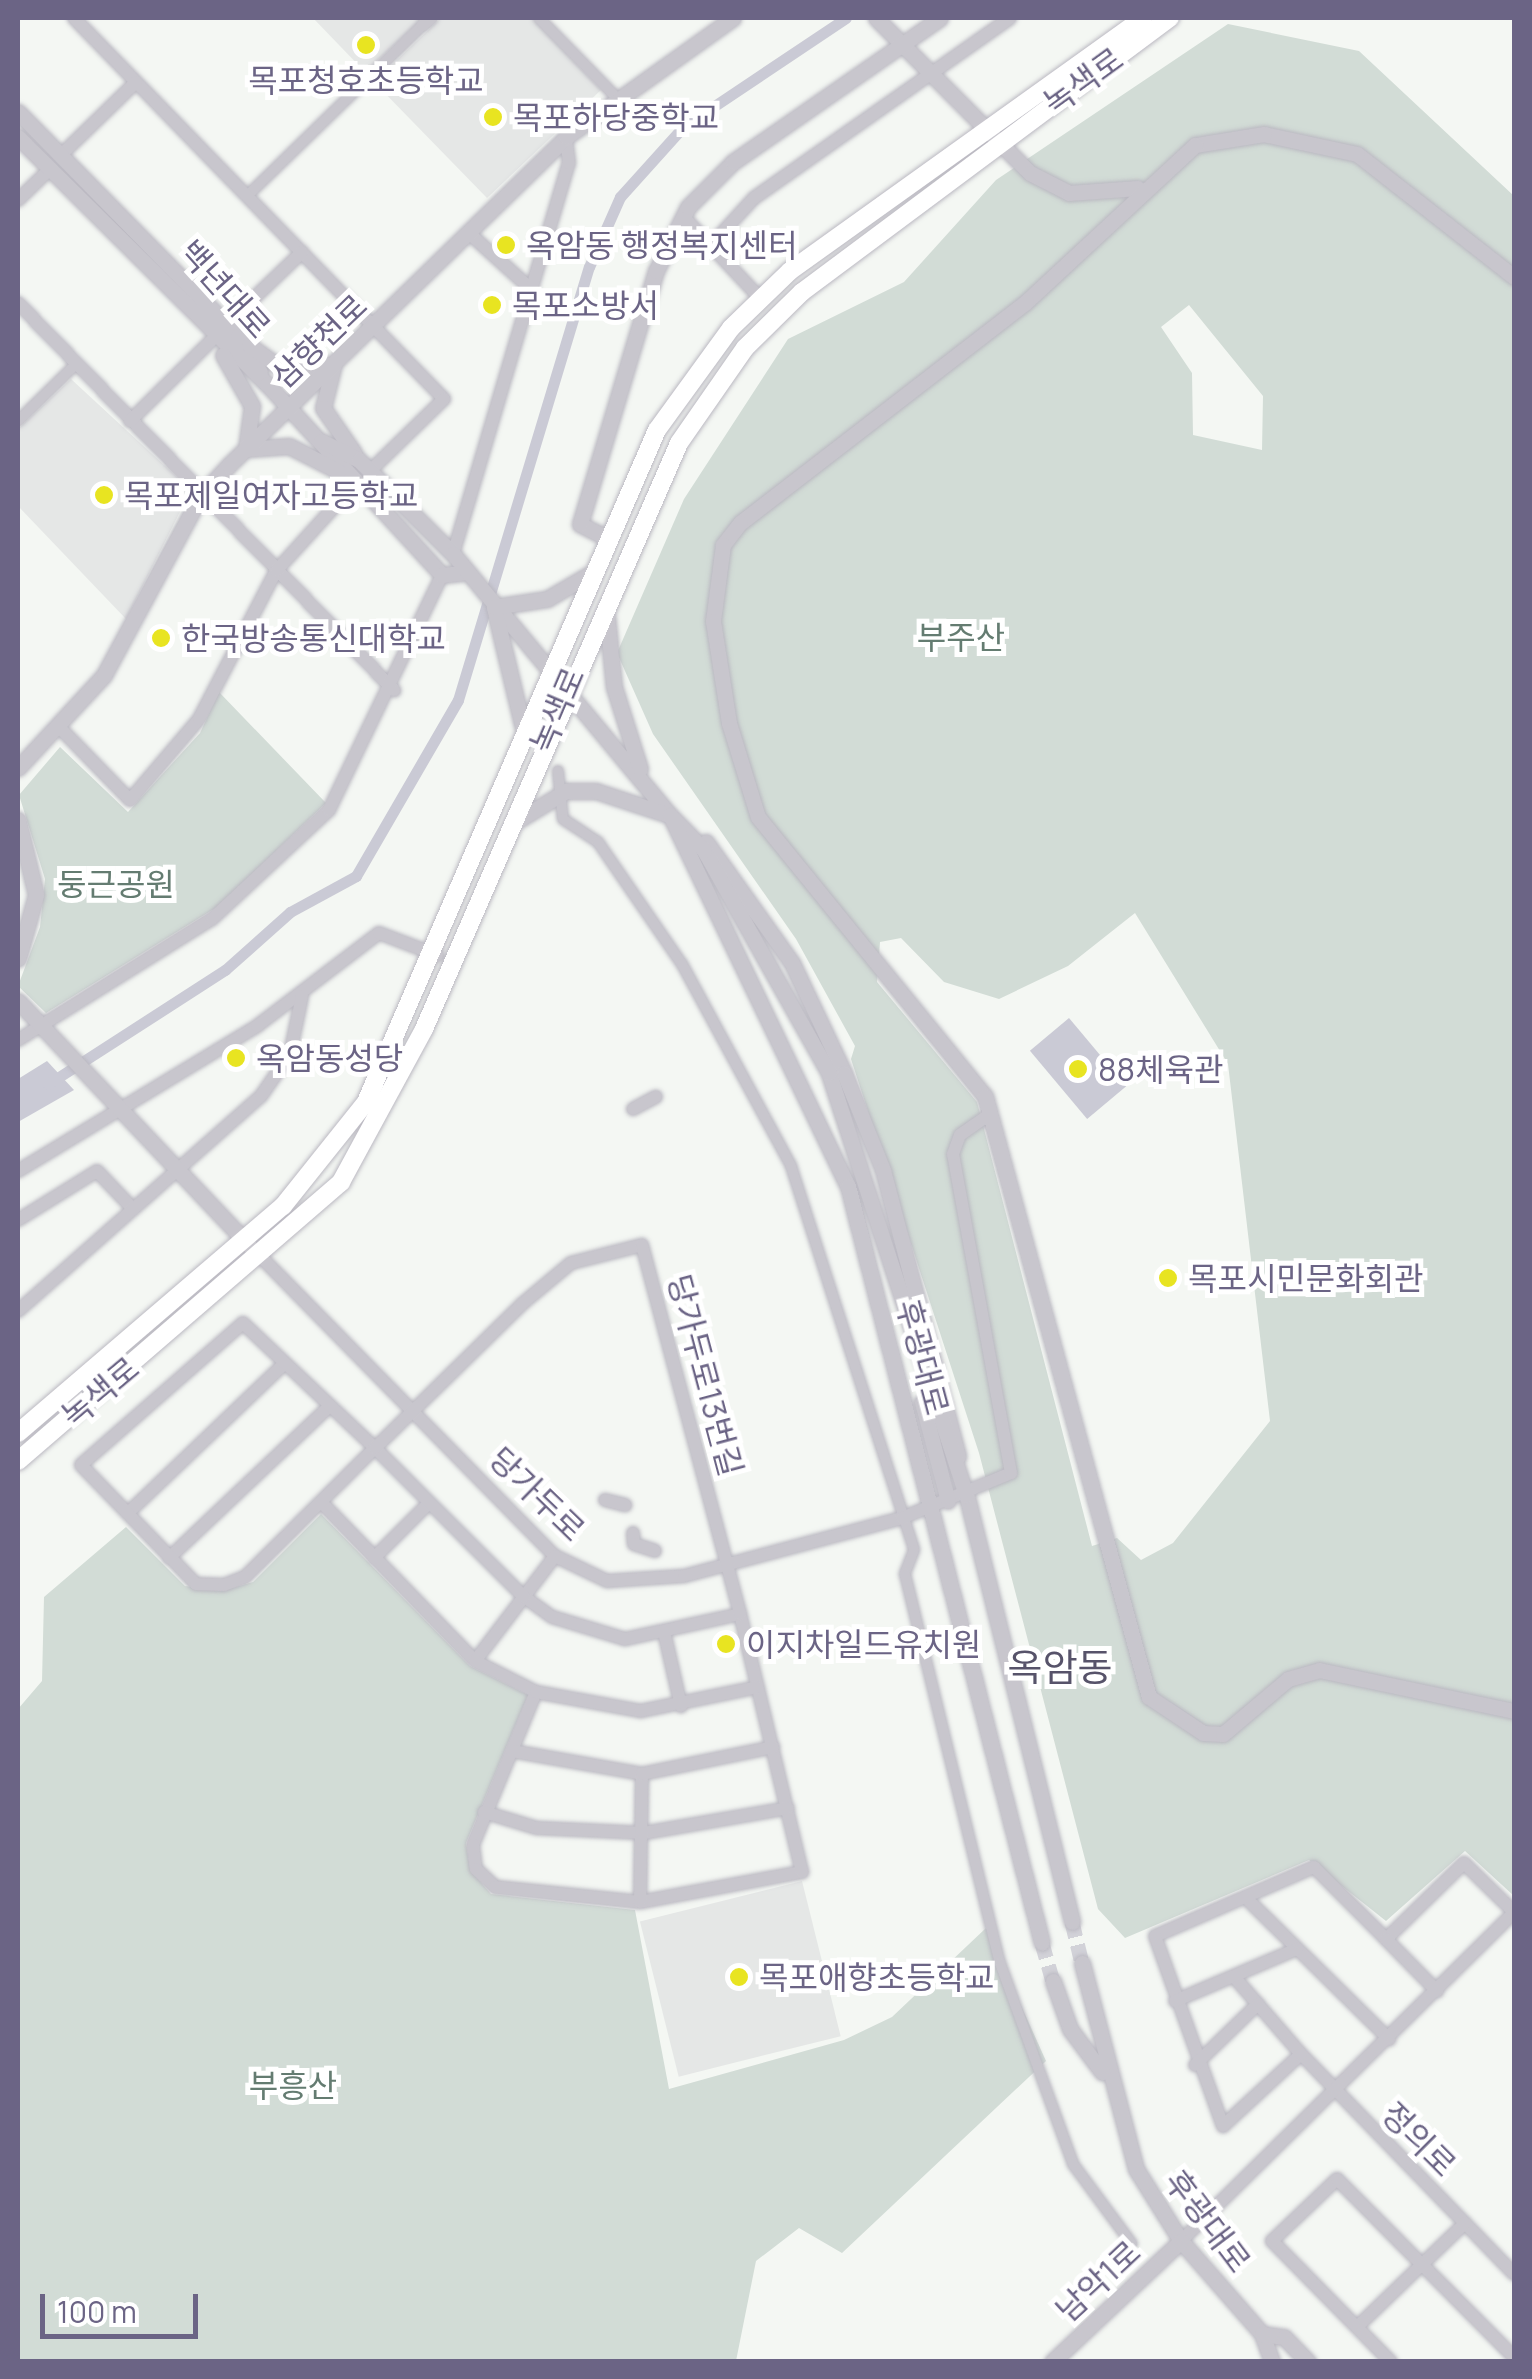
<!DOCTYPE html>
<meta charset="utf-8">
<style>
body{margin:0}
#map{position:relative;width:1532px;height:2379px;overflow:hidden;background:#f4f7f3;font-family:Manrope,"Noto Sans KR",sans-serif}
div>[style]{position:absolute}
[style*='--x']{left:calc(var(--x)*1px);top:calc(var(--y)*1px);width:calc(var(--w)*1px);rotate:calc(var(--a)*1deg)}
.built>*{inset:0;background:#e5e7e6;transform-origin:0 0}
.green>*{inset:0;background:#d2dcd6}
.water>*{inset:0;background:#cacad5;transform-origin:0 0}
.canal>*{height:11px;margin:-5.5px;padding:0 5.5px;transform-origin:5.5px;border-radius:5.5px;background:#cacad5}
.tertiary-tunnel>*{height:15px;margin-top:-7.5px;transform-origin:0;background:repeating-linear-gradient(90deg,#d2d2d8 0 15px,transparent 0 23px)}
.roads{filter:drop-shadow(0 0 2px #bab8c1) drop-shadow(0 0 2px #bab8c1)}
.pedestrian>*{height:10px;margin:-5px;padding:0 5px;transform-origin:5px;border-radius:5px;background:#c8c6cd}
.minor>*{height:12px;margin:-6px;padding:0 6px;transform-origin:6px;border-radius:6px;background:#c8c6cd}
.tertiary>*{height:15px;margin:-7.5px;padding:0 7.5px;transform-origin:7.5px;border-radius:7.5px;background:#c8c6cd}
.secondary>*{height:18px;margin:-9px;padding:0 9px;transform-origin:9px;border-radius:9px;background:#fff}
.dots>*{width:28px;height:28px;translate:-50% -50%;box-sizing:border-box;border:5px solid #fff;border-radius:50%}
span{translate:-50% -50%;white-space:nowrap;text-align:center;line-height:1.15;-webkit-text-stroke:10px #fff;paint-order:stroke}
.poi-label{font-size:32px;color:#6b6485}
.left{translate:0 -50%;text-align:left}
.street-label{font-size:32px;color:#6b6485}
.park-label{font-size:32px;color:#647c71}
.quarter-label{font-size:38px;color:#57536a}
.frame{position:absolute;inset:0;border:20px solid #6b6485;pointer-events:none}
.scale{position:absolute;left:40px;top:2294px;width:158px;height:45px;box-sizing:border-box;border:5px solid #6b6485;border-top:0;padding-left:12px;font-size:30px;line-height:35px;white-space:nowrap;color:#6b6485;-webkit-text-stroke:8px #fff;paint-order:stroke}
</style>
<div id="map">
<div class="built">
<div style="clip-path:polygon(313px 18px,423px 18px,365px 72px)"></div>
<div style="clip-path:polygon(441px 18px,532px 18px,601px 90px,487px 198px,374px 82px)"></div>
<div style="clip-path:polygon(71px 379px,191px 490px,126px 619px,18px 506px,18px 429px)"></div>
<div style="left:802px;top:1881px;width:160px;height:167px;rotate:76deg"></div>
</div>
<div class="green">
<div style="clip-path:polygon(evenodd,1228px 24px,1359px 51px,1514px 196px,1514px 1896px,1465px 1851px,1386px 1921px,1309px 1860px,1125px 1938px,1098px 1909px,979px 1453px,851px 1059px,855px 1046px,796px 939px,653px 734px,617px 653px,684px 499px,788px 339px,904px 282px,996px 180px,1228px 24px,1189px 305px,1263px 396px,1262px 450px,1193px 435px,1192px 373px,1161px 327px,1189px 305px,1228px 24px,1135px 913px,1228px 1064px,1270px 1421px,1173px 1543px,1141px 1560px,1117px 1538px,1092px 1546px,977px 1102px,877px 982px,880px 942px,901px 938px,944px 982px,999px 999px,1068px 966px,1135px 913px)"></div>
<div style="clip-path:polygon(219px 692px,326px 803px,217px 907px,46px 1013px,18px 986px,40px 927px,45px 879px,19px 795px,60px 747px,128px 812px,200px 733px)"></div>
<div style="clip-path:polygon(321px 1514px,470px 1666px,528px 1695px,466px 1843px,470px 1870px,491px 1894px,635px 1910px,669px 2089px,844px 2040px,892px 2017px,986px 1928px,1046px 2061px,842px 2253px,799px 2228px,756px 2261px,736px 2361px,18px 2362px,18px 1709px,42px 1681px,44px 1597px,126px 1527px,185px 1586px,222px 1591px,253px 1582px)"></div>
</div>
<div class="water">
<div style="left:1069px;top:1018px;width:89px;height:51px;rotate:50deg"></div>
<div style="clip-path:polygon(47px 1061px,74px 1090px,18px 1122px,18px 1079px)"></div>
</div>
<div class="canal">
<div style="--x:48;--y:1084;--w:211;--a:-32.8"></div>
<div style="--x:225;--y:970;--w:87;--a:-41.7"></div>
<div style="--x:290;--y:912;--w:75;--a:-28.6"></div>
<div style="--x:356;--y:876;--w:203;--a:-59.9"></div>
<div style="--x:458;--y:700;--w:452;--a:-73.2"></div>
<div style="--x:589;--y:267;--w:77;--a:-66.1"></div>
<div style="--x:620;--y:197;--w:94;--a:-48"></div>
<div style="--x:683;--y:127;--w:196;--a:-33.8"></div>
</div>
<div class="tertiary-tunnel">
<div style="--x:1072;--y:1922;--w:42;--a:76.3"></div>
<div style="--x:1042;--y:1943;--w:40;--a:74"></div>
</div>
<div class="roads">
<div class="pedestrian">
<div style="--x:539;--y:18;--w:113;--a:45.7"></div>
<div style="--x:247;--y:196;--w:245;--a:-44.2"></div>
<div style="--x:18;--y:421;--w:81;--a:-44.5"></div>
<div style="--x:558;--y:771;--w:48;--a:84.1"></div>
<div style="--x:563;--y:819;--w:42;--a:33.3"></div>
<div style="--x:598;--y:842;--w:148;--a:55.5"></div>
<div style="--x:682;--y:964;--w:230;--a:61.6"></div>
<div style="--x:791;--y:1166;--w:403;--a:72.2"></div>
<div style="--x:914;--y:1550;--w:26;--a:111"></div>
<div style="--x:905;--y:1574;--w:400;--a:76.3"></div>
<div style="--x:1000;--y:1963;--w:214;--a:70"></div>
<div style="--x:1073;--y:2164;--w:99;--a:53.6"></div>
</div>
<div class="minor">
<div style="--x:74;--y:18;--w:531;--a:45.84"></div>
<div style="--x:444;--y:399;--w:103;--a:135.8"></div>
<div style="--x:423;--y:25;--w:11;--a:-41"></div>
<div style="--x:60;--y:156;--w:106;--a:-44.2"></div>
<div style="--x:18;--y:200;--w:43;--a:-44.1"></div>
<div style="--x:683;--y:216;--w:114;--a:46.8"></div>
<div style="--x:470;--y:234;--w:84;--a:42.1"></div>
<div style="--x:711;--y:245;--w:64;--a:-47.5"></div>
<div style="--x:754;--y:198;--w:313;--a:-35.1"></div>
<div style="--x:18;--y:303;--w:540;--a:45.83"></div>
<div style="--x:227;--y:324;--w:104;--a:-43.8"></div>
<div style="--x:130;--y:421;--w:117;--a:-44.7"></div>
<div style="--x:453;--y:554;--w:408;--a:-73.5"></div>
<div style="--x:569;--y:163;--w:26;--a:-97"></div>
<div style="--x:60;--y:728;--w:100;--a:45.8"></div>
<div style="--x:130;--y:800;--w:106;--a:-49.6"></div>
<div style="--x:199;--y:719;--w:167;--a:-62.5"></div>
<div style="--x:276;--y:571;--w:116;--a:-47.8"></div>
<div style="--x:18;--y:1040;--w:229;--a:-32"></div>
<div style="--x:212;--y:919;--w:160;--a:-43"></div>
<div style="--x:329;--y:810;--w:261;--a:-64.3"></div>
<div style="--x:633;--y:1109;--w:26;--a:-28"></div>
<div style="--x:18;--y:1171;--w:280;--a:-31.2"></div>
<div style="--x:257;--y:1026;--w:153;--a:-37.3"></div>
<div style="--x:379;--y:933;--w:62;--a:20.8"></div>
<div style="--x:18;--y:1220;--w:93;--a:-31.8"></div>
<div style="--x:97;--y:1171;--w:52;--a:46.5"></div>
<div style="--x:261;--y:1257;--w:419;--a:45.5"></div>
<div style="--x:555;--y:1556;--w:58;--a:25.7"></div>
<div style="--x:607;--y:1581;--w:77;--a:-3.7"></div>
<div style="--x:684;--y:1576;--w:226;--a:-14.9"></div>
<div style="--x:902;--y:1518;--w:118;--a:-22.4"></div>
<div style="--x:1011;--y:1473;--w:324;--a:-100.3"></div>
<div style="--x:953;--y:1154;--w:20;--a:-70"></div>
<div style="--x:960;--y:1135;--w:35;--a:-35"></div>
<div style="--x:18;--y:1311;--w:324;--a:-41.5"></div>
<div style="--x:261;--y:1096;--w:51;--a:-55.4"></div>
<div style="--x:290;--y:1054;--w:59;--a:-78.3"></div>
<div style="--x:605;--y:1500;--w:21;--a:14"></div>
<div style="--x:321;--y:1502;--w:221;--a:45.9"></div>
<div style="--x:475;--y:1661;--w:132;--a:-52.7"></div>
<div style="--x:128;--y:1513;--w:217;--a:-43.7"></div>
<div style="--x:633;--y:1533;--w:11;--a:85"></div>
<div style="--x:634;--y:1544;--w:22;--a:18"></div>
<div style="--x:169;--y:1558;--w:221;--a:-43.4"></div>
<div style="--x:374;--y:1558;--w:76;--a:-45"></div>
<div style="--x:665;--y:1636;--w:72;--a:77.1"></div>
<div style="--x:475;--y:1661;--w:68;--a:26.9"></div>
<div style="--x:536;--y:1692;--w:165;--a:112.4"></div>
<div style="--x:473;--y:1845;--w:24;--a:83"></div>
<div style="--x:476;--y:1869;--w:26;--a:43"></div>
<div style="--x:495;--y:1887;--w:146;--a:5.9"></div>
<div style="--x:640;--y:1902;--w:165;--a:-10.5"></div>
<div style="--x:802;--y:1872;--w:265;--a:-103.5"></div>
<div style="--x:740;--y:1614;--w:118;--a:167.7"></div>
<div style="--x:625;--y:1639;--w:76;--a:-163.2"></div>
<div style="--x:552;--y:1617;--w:34;--a:-144"></div>
<div style="--x:524;--y:1597;--w:211;--a:-135"></div>
<div style="--x:375;--y:1448;--w:182;--a:-136.6"></div>
<div style="--x:243;--y:1323;--w:215;--a:138.8"></div>
<div style="--x:81;--y:1465;--w:165;--a:46"></div>
<div style="--x:196;--y:1584;--w:28;--a:2"></div>
<div style="--x:224;--y:1585;--w:22;--a:-21"></div>
<div style="--x:245;--y:1577;--w:183;--a:-44.8"></div>
<div style="--x:375;--y:1448;--w:206;--a:-44.4"></div>
<div style="--x:522;--y:1304;--w:64;--a:-39.9"></div>
<div style="--x:571;--y:1263;--w:73;--a:-14.2"></div>
<div style="--x:642;--y:1245;--w:382;--a:75.1"></div>
<div style="--x:536;--y:1692;--w:107;--a:10.3"></div>
<div style="--x:641;--y:1711;--w:119;--a:-11.6"></div>
<div style="--x:512;--y:1751;--w:132;--a:10"></div>
<div style="--x:484;--y:1812;--w:55;--a:16.8"></div>
<div style="--x:537;--y:1828;--w:107;--a:2.7"></div>
<div style="--x:644;--y:1833;--w:146;--a:-9.8"></div>
<div style="--x:1249;--y:1901;--w:197;--a:44.6"></div>
<div style="--x:640;--y:1902;--w:128;--a:-89.1"></div>
<div style="--x:642;--y:1774;--w:134;--a:-11.6"></div>
<div style="--x:1514;--y:1912;--w:70;--a:-135.6"></div>
<div style="--x:1464;--y:1863;--w:109;--a:135.7"></div>
<div style="--x:1386;--y:1939;--w:102;--a:-135"></div>
<div style="--x:1314;--y:1867;--w:173;--a:156.5"></div>
<div style="--x:1155;--y:1936;--w:202;--a:70.3"></div>
<div style="--x:1223;--y:2126;--w:106;--a:-42.7"></div>
<div style="--x:1301;--y:2054;--w:306;--a:45.9"></div>
<div style="--x:1386;--y:1939;--w:73;--a:45.6"></div>
<div style="--x:1236;--y:1979;--w:99;--a:49.1"></div>
<div style="--x:1175;--y:2001;--w:133;--a:-23.1"></div>
<div style="--x:1195;--y:2065;--w:88;--a:-44.1"></div>
<div style="--x:1181;--y:2241;--w:467;--a:-44.6"></div>
<div style="--x:1357;--y:2327;--w:150;--a:-43.9"></div>
<div style="--x:1391;--y:2362;--w:170;--a:-134.5"></div>
<div style="--x:1272;--y:2241;--w:90;--a:-43.6"></div>
<div style="--x:1337;--y:2179;--w:251;--a:45.2"></div>
</div>
<div class="tertiary">
<div style="--x:876;--y:18;--w:218;--a:45.2"></div>
<div style="--x:1030;--y:173;--w:44;--a:27.1"></div>
<div style="--x:1069;--y:193;--w:69;--a:-4.1"></div>
<div style="--x:18;--y:112;--w:314;--a:45.5"></div>
<div style="--x:238;--y:336;--w:42;--a:58.6"></div>
<div style="--x:18;--y:137;--w:351;--a:44.8"></div>
<div style="--x:267;--y:384;--w:259;--a:47.5"></div>
<div style="--x:442;--y:575;--w:20;--a:-6"></div>
<div style="--x:1514;--y:277;--w:199;--a:-141.9"></div>
<div style="--x:1357;--y:154;--w:95;--a:-167.9"></div>
<div style="--x:1264;--y:134;--w:70;--a:170.9"></div>
<div style="--x:1195;--y:145;--w:231;--a:137.1"></div>
<div style="--x:1026;--y:302;--w:361;--a:142.3"></div>
<div style="--x:740;--y:523;--w:28;--a:128"></div>
<div style="--x:723;--y:545;--w:77;--a:97.5"></div>
<div style="--x:713;--y:621;--w:103;--a:81.1"></div>
<div style="--x:729;--y:723;--w:98;--a:72.9"></div>
<div style="--x:758;--y:817;--w:360;--a:50.9"></div>
<div style="--x:985;--y:1096;--w:623;--a:74.74"></div>
<div style="--x:1149;--y:1697;--w:65;--a:33.7"></div>
<div style="--x:1203;--y:1733;--w:20;--a:3"></div>
<div style="--x:1223;--y:1734;--w:85;--a:-40.2"></div>
<div style="--x:1288;--y:1679;--w:32;--a:-16"></div>
<div style="--x:1319;--y:1670;--w:199;--a:11.9"></div>
<div style="--x:249;--y:345;--w:44;--a:35.8"></div>
<div style="--x:285;--y:371;--w:49;--a:-8.1"></div>
<div style="--x:334;--y:364;--w:45;--a:104"></div>
<div style="--x:323;--y:408;--w:55;--a:55.4"></div>
<div style="--x:223;--y:355;--w:59;--a:60.4"></div>
<div style="--x:252;--y:406;--w:43;--a:97.9"></div>
<div style="--x:246;--y:449;--w:43;--a:-4"></div>
<div style="--x:289;--y:446;--w:55;--a:27"></div>
<div style="--x:321;--y:441;--w:42;--a:26.6"></div>
<div style="--x:359;--y:460;--w:133;--a:45"></div>
<div style="--x:453;--y:554;--w:339;--a:50.3"></div>
<div style="--x:607;--y:538;--w:30;--a:-153"></div>
<div style="--x:580;--y:524;--w:264;--a:-73.3"></div>
<div style="--x:656;--y:271;--w:72;--a:-63.4"></div>
<div style="--x:688;--y:207;--w:64;--a:-45"></div>
<div style="--x:733;--y:162;--w:252;--a:-34.8"></div>
<div style="--x:607;--y:617;--w:70;--a:84.3"></div>
<div style="--x:614;--y:687;--w:86;--a:72.4"></div>
<div style="--x:523;--y:728;--w:124;--a:-103.5"></div>
<div style="--x:494;--y:607;--w:54;--a:-8.6"></div>
<div style="--x:547;--y:599;--w:50;--a:-30.2"></div>
<div style="--x:18;--y:768;--w:127;--a:-47.2"></div>
<div style="--x:104;--y:675;--w:204;--a:-61.7"></div>
<div style="--x:201;--y:495;--w:41;--a:-47"></div>
<div style="--x:229;--y:465;--w:470;--a:-44.2"></div>
<div style="--x:566;--y:137;--w:205;--a:-35.5"></div>
<div style="--x:18;--y:820;--w:77;--a:76.5"></div>
<div style="--x:36;--y:895;--w:66;--a:105.7"></div>
<div style="--x:515;--y:822;--w:60;--a:-31.3"></div>
<div style="--x:566;--y:791;--w:30;--a:0"></div>
<div style="--x:596;--y:791;--w:77;--a:18.2"></div>
<div style="--x:706;--y:842;--w:148;--a:54.6"></div>
<div style="--x:792;--y:963;--w:122;--a:64.7"></div>
<div style="--x:844;--y:1073;--w:105;--a:68.1"></div>
<div style="--x:883;--y:1170;--w:296;--a:75.3"></div>
<div style="--x:18;--y:1001;--w:336;--a:46.6"></div>
<div style="--x:922;--y:1402;--w:102;--a:75.3"></div>
<div style="--x:965;--y:1489;--w:446;--a:76.1"></div>
<div style="--x:966;--y:1495;--w:444;--a:-108"></div>
<div style="--x:829;--y:1073;--w:256;--a:-119.3"></div>
<div style="--x:704;--y:850;--w:49;--a:-134.2"></div>
<div style="--x:670;--y:815;--w:411;--a:64.4"></div>
<div style="--x:848;--y:1186;--w:781;--a:75.63"></div>
<div style="--x:1082;--y:1963;--w:213;--a:75.3"></div>
<div style="--x:1136;--y:2169;--w:85;--a:58"></div>
<div style="--x:1181;--y:2241;--w:123;--a:48.9"></div>
<div style="--x:1262;--y:2334;--w:30;--a:70"></div>
<div style="--x:1053;--y:1981;--w:51;--a:70.5"></div>
<div style="--x:1070;--y:2029;--w:54;--a:53.3"></div>
<div style="--x:1262;--y:2334;--w:22;--a:8"></div>
<div style="--x:1284;--y:2337;--w:35;--a:46"></div>
<div style="--x:1052;--y:2362;--w:177;--a:-43.2"></div>
</div>
<div class="secondary">
<div style="--x:18;--y:1433;--w:349;--a:-40.6"></div>
<div style="--x:283;--y:1206;--w:133;--a:-51.4"></div>
<div style="--x:366;--y:1102;--w:732;--a:-66.59"></div>
<div style="--x:657;--y:430;--w:126;--a:-54"></div>
<div style="--x:731;--y:328;--w:82;--a:-44"></div>
<div style="--x:790;--y:271;--w:434;--a:-35.6"></div>
<div style="--x:18;--y:1461;--w:427;--a:-40.8"></div>
<div style="--x:341;--y:1182;--w:174;--a:-61.5"></div>
<div style="--x:424;--y:1029;--w:639;--a:-66.48"></div>
<div style="--x:679;--y:443;--w:116;--a:-55.2"></div>
<div style="--x:745;--y:348;--w:80;--a:-44.5"></div>
<div style="--x:802;--y:292;--w:459;--a:-36.7"></div>
</div>
</div>
<div class="dots">
<div style="left:366px;top:45px;background:#e8e421"></div>
<div style="left:493px;top:117px;background:#e8e421"></div>
<div style="left:506px;top:245px;background:#e8e421"></div>
<div style="left:492px;top:305px;background:#e8e421"></div>
<div style="left:104px;top:495px;background:#e8e421"></div>
<div style="left:161px;top:638px;background:#e8e421"></div>
<div style="left:236px;top:1058px;background:#e8e421"></div>
<div style="left:1078px;top:1069px;background:#e8e421"></div>
<div style="left:1168px;top:1278px;background:#e8e421"></div>
<div style="left:726px;top:1644px;background:#e8e421"></div>
<div style="left:739px;top:1977px;background:#e8e421"></div>
</div>
<div class="poi-label">
<span style="left:366px;top:80px">목포청호초등학교</span>
<span class="left" style="left:513px;top:117px">목포하당중학교</span>
<span class="left" style="left:526px;top:245px">옥암동 행정복지센터</span>
<span class="left" style="left:512px;top:305px">목포소방서</span>
<span class="left" style="left:124px;top:495px">목포제일여자고등학교</span>
<span class="left" style="left:181px;top:638px">한국방송통신대학교</span>
<span class="left" style="left:256px;top:1058px">옥암동성당</span>
<span class="left" style="left:1098px;top:1069px">88체육관</span>
<span class="left" style="left:1188px;top:1278px">목포시민문화회관</span>
<span class="left" style="left:746px;top:1644px">이지차일드유치원</span>
<span class="left" style="left:759px;top:1977px">목포애향초등학교</span>
</div>
<div class="street-label">
<span style="left:1083px;top:81px;rotate:-36deg">녹색로</span>
<span style="left:225px;top:289px;rotate:48deg">백년대로</span>
<span style="left:319px;top:341px;rotate:-44deg">삼향천로</span>
<span style="left:557px;top:710px;rotate:-67deg">녹색로</span>
<span style="left:923px;top:1357px;rotate:75deg">후광대로</span>
<span style="left:705px;top:1375px;rotate:75deg">당가두로13번길</span>
<span style="left:100px;top:1392px;rotate:-40deg">녹색로</span>
<span style="left:537px;top:1494px;rotate:44deg">당가두로</span>
<span style="left:1419px;top:2139px;rotate:45deg">정의로</span>
<span style="left:1208px;top:2221px;rotate:53deg">후광대로</span>
<span style="left:1098px;top:2281px;rotate:-43deg">남악1로</span>
</div>
<div class="park-label">
<span style="left:961px;top:637px">부주산</span>
<span style="left:116px;top:884px">둥근공원</span>
<span style="left:293px;top:2085px">부흥산</span>
</div>
<div class="quarter-label">
<span style="left:1060px;top:1667px">옥암동</span>
</div>
<div class="frame"></div>
<div class="scale">100 m</div>
</div>
